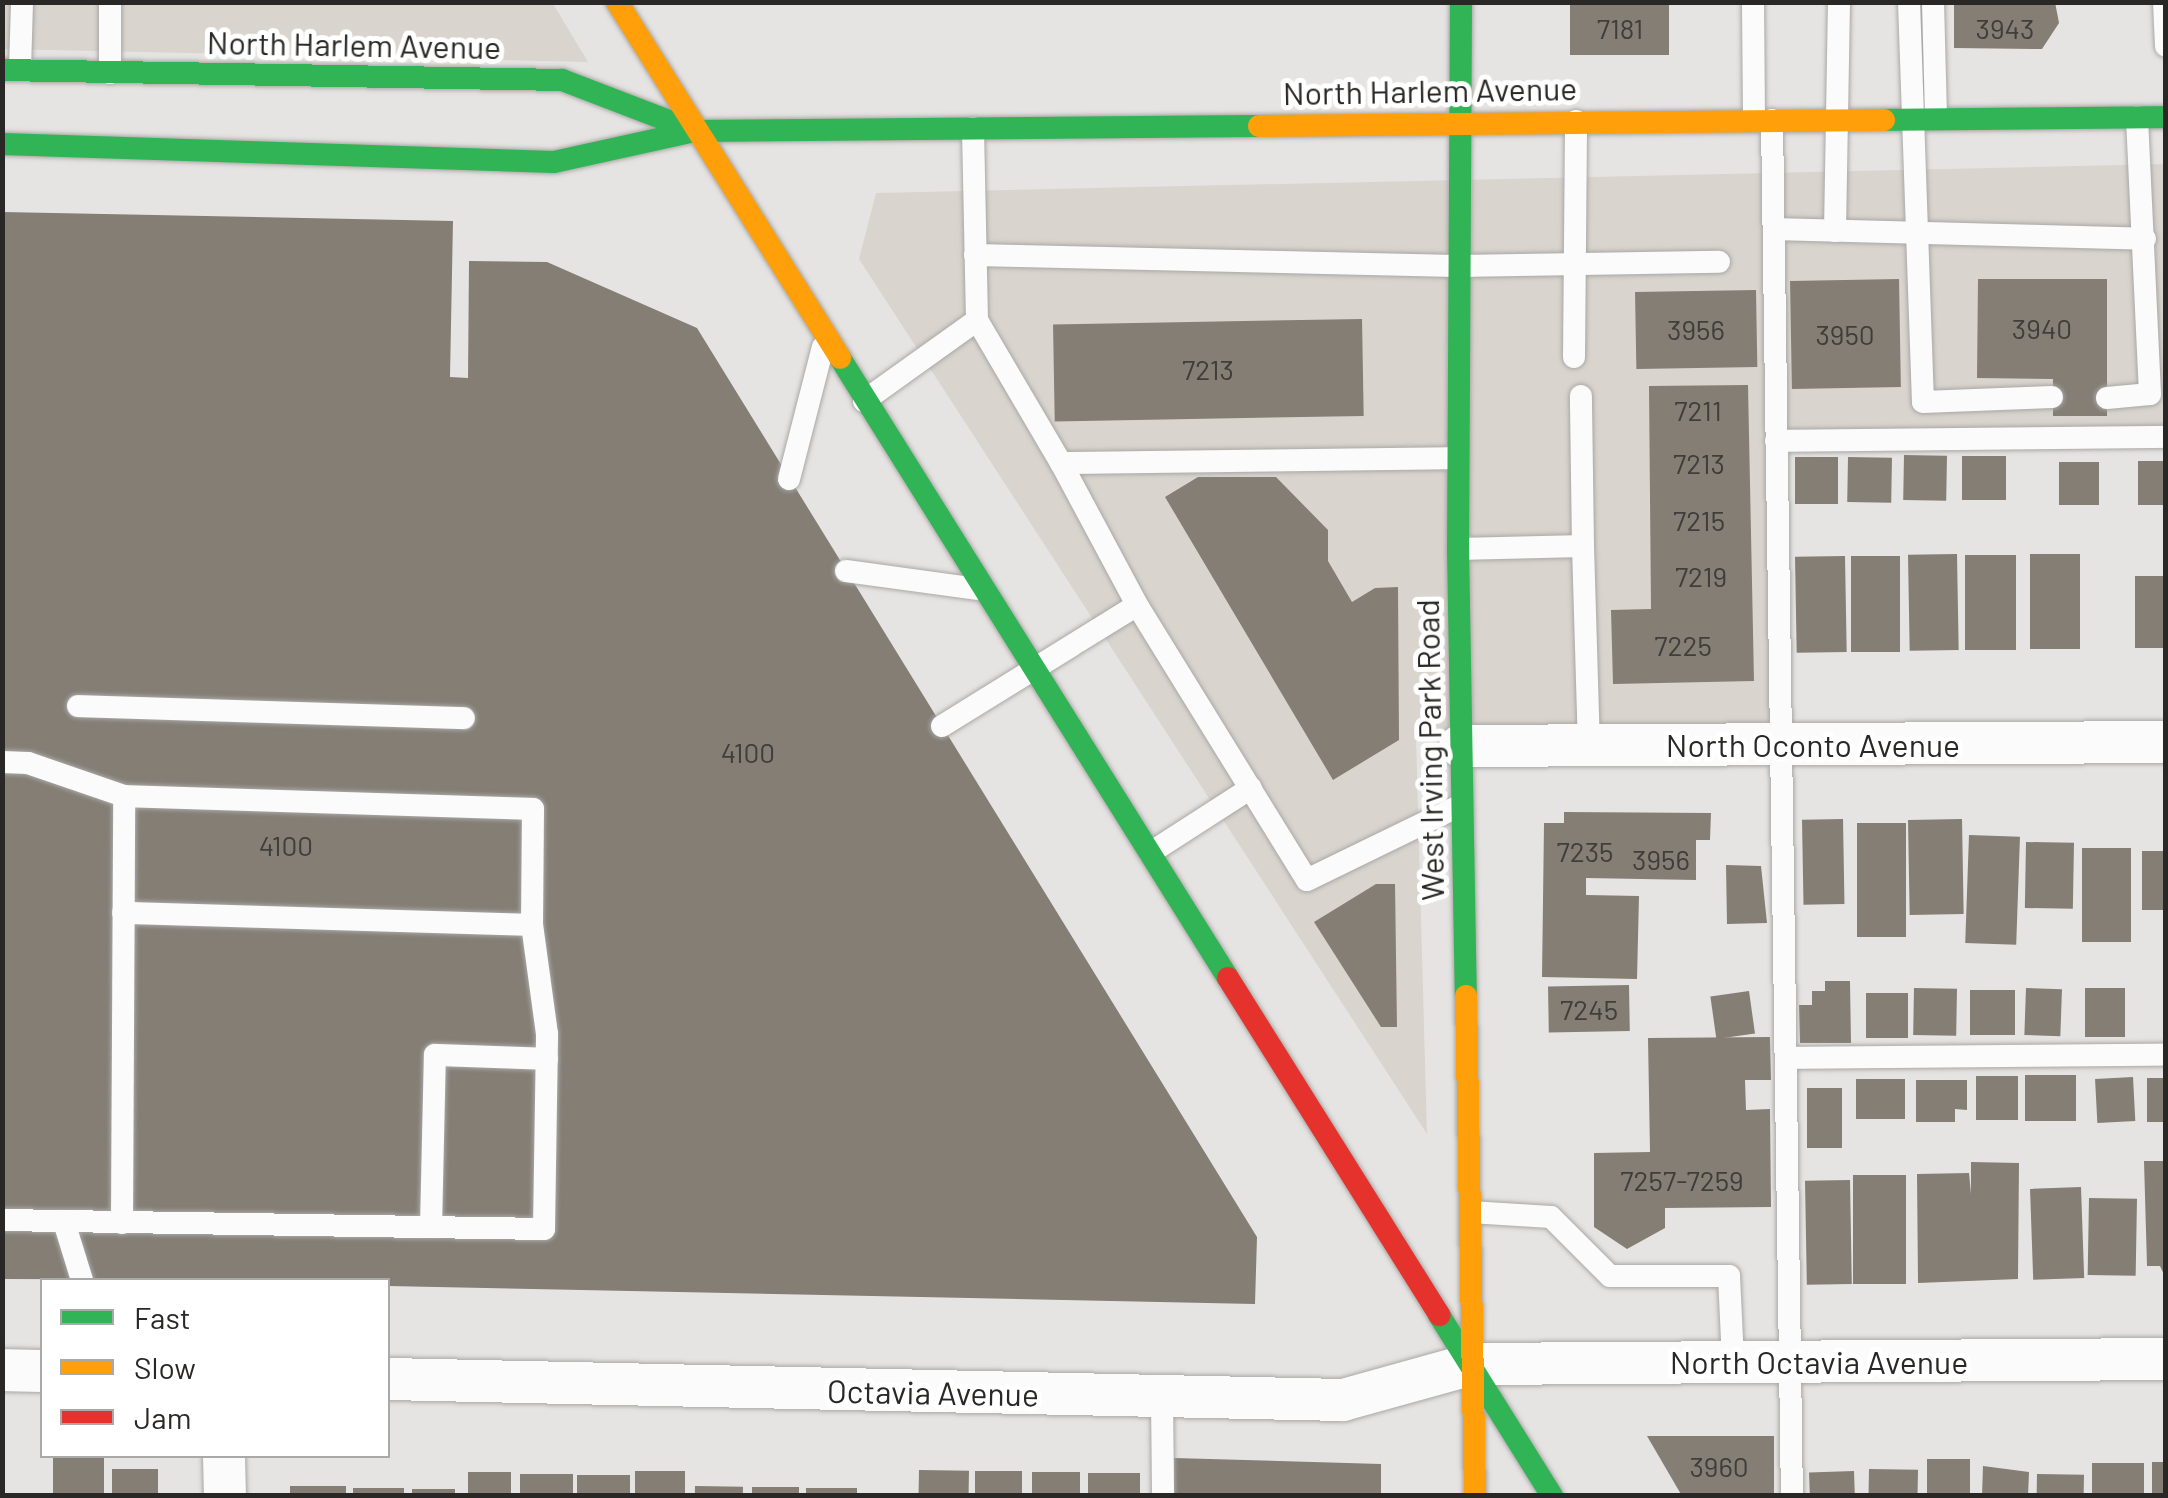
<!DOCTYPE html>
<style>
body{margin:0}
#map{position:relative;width:2168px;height:1498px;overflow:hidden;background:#e6e4e2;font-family:Barlow,sans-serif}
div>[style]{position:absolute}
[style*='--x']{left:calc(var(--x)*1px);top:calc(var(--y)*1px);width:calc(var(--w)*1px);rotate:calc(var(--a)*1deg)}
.built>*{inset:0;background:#dad4ce}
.building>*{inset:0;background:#847e75;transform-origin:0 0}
.roads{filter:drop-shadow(0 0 2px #a9a8a6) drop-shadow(0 0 2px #a9a8a6)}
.lane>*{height:22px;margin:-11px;padding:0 11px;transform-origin:11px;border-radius:11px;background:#fbfbfb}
.street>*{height:42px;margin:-21px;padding:0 21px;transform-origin:21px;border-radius:21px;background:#fbfbfb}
.fast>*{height:22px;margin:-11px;padding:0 11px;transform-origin:11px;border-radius:11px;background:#30b455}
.slow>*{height:22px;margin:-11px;padding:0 11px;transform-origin:11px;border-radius:11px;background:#ff9f0a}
.jam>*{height:22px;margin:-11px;padding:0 11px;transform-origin:11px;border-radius:11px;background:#e5322d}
span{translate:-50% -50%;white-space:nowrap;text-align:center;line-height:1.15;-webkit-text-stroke:10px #fff;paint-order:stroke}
.number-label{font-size:28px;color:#403e3a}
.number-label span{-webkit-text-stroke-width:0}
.street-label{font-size:32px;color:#292826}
.frame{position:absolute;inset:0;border:5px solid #292826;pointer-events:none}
.legend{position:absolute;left:40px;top:1278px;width:350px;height:180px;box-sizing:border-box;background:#fff;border:2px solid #a9a9a8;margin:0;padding:12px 18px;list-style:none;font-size:30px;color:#292826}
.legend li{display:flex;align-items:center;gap:20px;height:50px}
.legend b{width:50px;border:2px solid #a9a9a8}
</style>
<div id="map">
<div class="built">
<div style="clip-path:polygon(552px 2px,588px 62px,3px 49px,3px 3px)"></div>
<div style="clip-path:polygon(2165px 164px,2165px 427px,1771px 433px,1776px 740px,1416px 735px,1427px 1134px,859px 259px,876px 193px)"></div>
</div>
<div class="building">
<div style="left:1570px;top:2px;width:99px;height:53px"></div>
<div style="clip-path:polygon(1954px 2px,2055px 2px,2059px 23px,2042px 49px,1954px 48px)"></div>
<div style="clip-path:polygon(2px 212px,453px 221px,450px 377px,468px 378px,469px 261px,547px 262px,697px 328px,1257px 1237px,1255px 1304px,388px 1286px,388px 1280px,2px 1279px)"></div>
<div style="left:1899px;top:279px;width:108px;height:109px;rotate:89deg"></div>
<div style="clip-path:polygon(1978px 279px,2107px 279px,2107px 416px,2053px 416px,2053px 379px,1977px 378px)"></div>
<div style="left:1756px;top:290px;width:77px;height:121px;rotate:89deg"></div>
<div style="left:1362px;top:319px;width:97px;height:309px;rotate:89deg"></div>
<div style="clip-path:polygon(1748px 385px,1754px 681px,1613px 684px,1611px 610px,1651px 609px,1649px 386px)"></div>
<div style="left:1904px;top:455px;width:43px;height:45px;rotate:1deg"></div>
<div style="left:2006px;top:456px;width:44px;height:44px;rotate:90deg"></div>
<div style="left:1795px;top:457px;width:43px;height:47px"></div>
<div style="left:1848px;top:457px;width:44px;height:45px;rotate:1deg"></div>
<div style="left:2138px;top:461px;width:28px;height:44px"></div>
<div style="left:2059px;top:462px;width:40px;height:43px"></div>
<div style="clip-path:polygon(1198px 477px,1276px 477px,1328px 530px,1328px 561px,1352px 602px,1375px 588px,1398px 587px,1399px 740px,1333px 780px,1165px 497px)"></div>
<div style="left:1957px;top:554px;width:96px;height:49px;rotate:89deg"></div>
<div style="left:2030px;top:554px;width:50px;height:95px"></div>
<div style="left:1965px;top:555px;width:51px;height:95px"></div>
<div style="left:1845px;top:556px;width:96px;height:50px;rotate:89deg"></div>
<div style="left:1851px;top:556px;width:49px;height:96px"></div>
<div style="left:2135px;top:576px;width:31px;height:72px"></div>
<div style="clip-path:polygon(1564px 812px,1711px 813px,1710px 840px,1696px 840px,1696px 880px,1586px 878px,1586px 895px,1639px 896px,1637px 979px,1542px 977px,1544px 823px,1564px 823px)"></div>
<div style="left:1843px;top:819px;width:85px;height:41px;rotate:89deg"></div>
<div style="left:1962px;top:819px;width:95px;height:54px;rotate:89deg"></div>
<div style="left:1857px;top:823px;width:49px;height:114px"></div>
<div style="left:1969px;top:835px;width:51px;height:108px;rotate:2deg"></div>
<div style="left:2026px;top:842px;width:48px;height:66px;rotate:1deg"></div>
<div style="left:2082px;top:848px;width:49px;height:94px"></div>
<div style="left:2142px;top:851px;width:24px;height:59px"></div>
<div style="clip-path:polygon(1726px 865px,1761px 866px,1767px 923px,1727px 924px)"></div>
<div style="clip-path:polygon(1376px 884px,1395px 884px,1397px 1027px,1381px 1027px,1314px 922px)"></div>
<div style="clip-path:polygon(1825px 981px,1850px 981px,1851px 1043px,1800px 1043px,1799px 1005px,1812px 1005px,1812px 991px,1825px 991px)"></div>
<div style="left:1629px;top:985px;width:46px;height:81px;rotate:89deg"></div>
<div style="left:1914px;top:988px;width:43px;height:47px;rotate:1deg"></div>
<div style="left:2026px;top:988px;width:36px;height:47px;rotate:2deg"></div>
<div style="left:2085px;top:988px;width:40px;height:49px"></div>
<div style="left:1970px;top:990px;width:45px;height:45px"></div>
<div style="left:1749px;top:991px;width:43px;height:39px;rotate:82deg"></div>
<div style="left:1866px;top:993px;width:42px;height:45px"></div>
<div style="clip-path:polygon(1770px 1037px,1771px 1080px,1745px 1080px,1746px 1110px,1770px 1109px,1771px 1207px,1665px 1208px,1665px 1228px,1627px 1249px,1594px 1227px,1594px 1153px,1650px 1152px,1648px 1038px)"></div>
<div style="left:2025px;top:1075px;width:51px;height:46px"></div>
<div style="left:2018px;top:1076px;width:44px;height:42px;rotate:90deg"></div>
<div style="left:2133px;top:1077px;width:44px;height:38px;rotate:87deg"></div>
<div style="left:2147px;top:1078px;width:19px;height:44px"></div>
<div style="left:1905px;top:1079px;width:40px;height:49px;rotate:90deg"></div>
<div style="clip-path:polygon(1916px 1080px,1967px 1080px,1967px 1110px,1955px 1109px,1955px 1122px,1916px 1122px)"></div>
<div style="left:1807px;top:1088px;width:35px;height:60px"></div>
<div style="clip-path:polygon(2144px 1161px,2166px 1161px,2166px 1279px,2160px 1266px,2147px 1266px)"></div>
<div style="clip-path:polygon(1971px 1162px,2019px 1163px,2018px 1279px,1918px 1283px,1917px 1174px,1969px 1173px,1971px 1194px)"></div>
<div style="left:1853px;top:1175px;width:53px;height:109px"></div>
<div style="left:1850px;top:1180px;width:104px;height:45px;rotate:89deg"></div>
<div style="left:2081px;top:1187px;width:91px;height:51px;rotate:88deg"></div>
<div style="left:2089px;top:1198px;width:48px;height:77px;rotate:1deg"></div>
<div style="clip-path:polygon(1647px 1436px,1774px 1436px,1774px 1496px,1682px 1496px)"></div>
<div style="left:53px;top:1458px;width:51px;height:38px"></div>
<div style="clip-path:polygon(1174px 1458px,1381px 1464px,1381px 1496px,1174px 1496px)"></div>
<div style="left:1927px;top:1459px;width:43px;height:37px"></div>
<div style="left:2152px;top:1462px;width:14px;height:34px"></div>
<div style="left:2092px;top:1463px;width:52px;height:33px"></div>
<div style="clip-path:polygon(1983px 1466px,2029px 1472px,2028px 1496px,1982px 1496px)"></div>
<div style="left:112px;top:1469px;width:46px;height:27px"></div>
<div style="left:1869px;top:1469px;width:49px;height:27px;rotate:1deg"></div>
<div style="left:919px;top:1470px;width:50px;height:26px;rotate:1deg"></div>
<div style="left:685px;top:1471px;width:25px;height:50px;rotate:90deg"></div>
<div style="left:975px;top:1471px;width:47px;height:25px"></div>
<div style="left:1854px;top:1471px;width:25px;height:45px;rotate:88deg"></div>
<div style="left:468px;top:1472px;width:43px;height:24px"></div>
<div style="left:1032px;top:1472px;width:48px;height:24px"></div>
<div style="left:1088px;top:1473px;width:52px;height:23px"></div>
<div style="left:520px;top:1474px;width:53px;height:22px"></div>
<div style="left:2037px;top:1474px;width:47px;height:22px;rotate:1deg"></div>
<div style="left:630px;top:1475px;width:21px;height:53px;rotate:90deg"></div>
<div style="left:290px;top:1486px;width:56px;height:10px"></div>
<div style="left:695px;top:1486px;width:48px;height:10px;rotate:1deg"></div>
<div style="left:752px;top:1487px;width:47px;height:9px"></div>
<div style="left:353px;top:1488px;width:51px;height:8px"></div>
<div style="left:806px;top:1488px;width:51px;height:8px"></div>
<div style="left:412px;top:1489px;width:43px;height:7px"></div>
</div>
<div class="roads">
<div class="lane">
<div style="--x:1753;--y:2;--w:118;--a:89.5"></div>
<div style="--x:1909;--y:2;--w:400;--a:88"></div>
<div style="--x:1923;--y:402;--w:129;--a:-2.2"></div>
<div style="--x:1933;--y:2;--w:117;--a:88.5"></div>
<div style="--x:2164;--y:2;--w:44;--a:87.4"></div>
<div style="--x:20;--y:70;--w:68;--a:-88.3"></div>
<div style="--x:110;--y:73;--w:71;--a:-90"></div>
<div style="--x:1772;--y:120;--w:1376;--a:89.17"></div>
<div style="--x:1774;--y:229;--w:371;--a:1.5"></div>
<div style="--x:1835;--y:231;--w:229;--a:-89"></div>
<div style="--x:975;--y:255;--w:481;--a:1.3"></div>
<div style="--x:1456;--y:266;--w:263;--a:-0.9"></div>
<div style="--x:977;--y:320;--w:166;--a:59.6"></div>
<div style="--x:1061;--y:463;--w:397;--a:-0.7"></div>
<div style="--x:1574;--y:357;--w:236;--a:-89.5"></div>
<div style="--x:2107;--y:398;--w:43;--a:-5.3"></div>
<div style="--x:2150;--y:394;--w:277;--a:-92.7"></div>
<div style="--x:864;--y:401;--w:139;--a:-35.6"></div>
<div style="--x:977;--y:320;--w:192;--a:-91.2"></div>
<div style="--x:1776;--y:441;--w:390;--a:-0.6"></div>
<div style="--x:1061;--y:463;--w:161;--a:61.8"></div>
<div style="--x:1137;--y:605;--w:323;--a:58.3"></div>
<div style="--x:1307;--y:880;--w:171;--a:-26"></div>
<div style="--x:789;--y:479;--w:136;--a:-75.6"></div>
<div style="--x:1583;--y:546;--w:199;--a:88.3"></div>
<div style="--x:1458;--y:549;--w:125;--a:-1.4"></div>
<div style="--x:1583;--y:546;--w:150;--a:-90.8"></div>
<div style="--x:846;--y:571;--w:132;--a:7.8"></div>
<div style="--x:78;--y:706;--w:386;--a:1.8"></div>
<div style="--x:942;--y:726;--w:229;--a:-31.8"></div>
<div style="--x:2;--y:762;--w:26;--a:2"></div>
<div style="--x:28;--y:763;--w:102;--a:19"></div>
<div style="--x:124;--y:796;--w:409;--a:1.8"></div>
<div style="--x:533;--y:809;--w:116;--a:90.5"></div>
<div style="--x:1150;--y:853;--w:120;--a:-32.8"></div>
<div style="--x:1786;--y:1058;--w:380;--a:-0.5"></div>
<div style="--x:1470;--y:1212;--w:81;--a:3.5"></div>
<div style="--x:1551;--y:1217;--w:83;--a:45"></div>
<div style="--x:1610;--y:1276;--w:119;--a:0"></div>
<div style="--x:1729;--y:1276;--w:86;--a:87.3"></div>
<div style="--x:2;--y:1220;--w:542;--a:0.95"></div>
<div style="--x:544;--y:1229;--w:195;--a:-89.1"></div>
<div style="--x:547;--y:1034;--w:110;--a:-97.8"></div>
<div style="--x:532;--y:925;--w:409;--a:-178.3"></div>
<div style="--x:64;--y:1222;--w:61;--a:72.8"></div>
<div style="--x:122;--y:1223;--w:427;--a:-89.7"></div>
<div style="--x:431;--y:1227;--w:172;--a:-88.7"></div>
<div style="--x:435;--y:1055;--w:112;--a:2"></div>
<div style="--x:1162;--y:1397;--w:99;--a:89.4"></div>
</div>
<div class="street">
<div style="--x:1460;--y:746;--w:706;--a:-0.32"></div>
<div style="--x:2;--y:1370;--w:40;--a:1.4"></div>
<div style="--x:388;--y:1379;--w:955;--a:1.26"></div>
<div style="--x:1343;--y:1400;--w:135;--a:-15.5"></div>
<div style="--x:1473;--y:1364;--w:693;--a:-0.41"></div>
<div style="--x:224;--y:1456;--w:40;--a:88.6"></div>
</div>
<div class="fast">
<div style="--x:1461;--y:2;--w:547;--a:90.31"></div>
<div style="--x:1458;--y:549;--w:447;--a:89"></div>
<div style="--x:2;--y:70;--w:560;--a:1.02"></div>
<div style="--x:562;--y:80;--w:142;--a:21"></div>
<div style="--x:1884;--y:120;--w:282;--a:-0.6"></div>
<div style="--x:2;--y:144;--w:552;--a:1.87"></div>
<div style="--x:554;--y:162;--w:144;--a:-12.4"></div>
<div style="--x:695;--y:131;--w:564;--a:-0.51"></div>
<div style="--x:840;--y:358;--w:731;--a:57.96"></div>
<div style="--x:1439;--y:1315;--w:213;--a:58"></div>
</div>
<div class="slow">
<div style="--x:617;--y:2;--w:420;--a:57.9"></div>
<div style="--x:1259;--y:126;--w:625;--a:-0.55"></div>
<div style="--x:1466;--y:996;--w:500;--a:88.97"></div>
</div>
<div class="jam">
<div style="--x:1228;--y:978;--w:398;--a:57.9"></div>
</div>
</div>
<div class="number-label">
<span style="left:1620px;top:28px">7181</span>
<span style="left:2005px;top:28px">3943</span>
<span style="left:2042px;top:328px">3940</span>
<span style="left:1696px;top:329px">3956</span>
<span style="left:1845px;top:334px">3950</span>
<span style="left:1208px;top:369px">7213</span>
<span style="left:1698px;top:410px">7211</span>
<span style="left:1699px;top:463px">7213</span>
<span style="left:1699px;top:520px">7215</span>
<span style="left:1701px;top:576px">7219</span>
<span style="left:1683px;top:645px">7225</span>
<span style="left:748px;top:752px">4100</span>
<span style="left:286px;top:845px">4100</span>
<span style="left:1585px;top:851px">7235</span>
<span style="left:1661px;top:859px">3956</span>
<span style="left:1589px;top:1009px">7245</span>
<span style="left:1682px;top:1180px">7257-7259</span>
<span style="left:1719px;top:1466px">3960</span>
</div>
<div class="street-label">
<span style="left:354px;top:44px;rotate:1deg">North Harlem Avenue</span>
<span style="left:1430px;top:90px;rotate:-1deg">North Harlem Avenue</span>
<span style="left:1813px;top:744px">North Oconto Avenue</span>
<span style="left:1429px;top:750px;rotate:-91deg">West Irving Park Road</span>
<span style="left:1819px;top:1361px">North Octavia Avenue</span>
<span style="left:933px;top:1392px;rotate:1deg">Octavia Avenue</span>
</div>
<div class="frame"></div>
<ul class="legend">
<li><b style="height:12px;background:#30b455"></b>Fast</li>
<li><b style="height:12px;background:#ff9f0a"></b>Slow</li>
<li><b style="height:12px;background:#e5322d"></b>Jam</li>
</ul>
</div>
